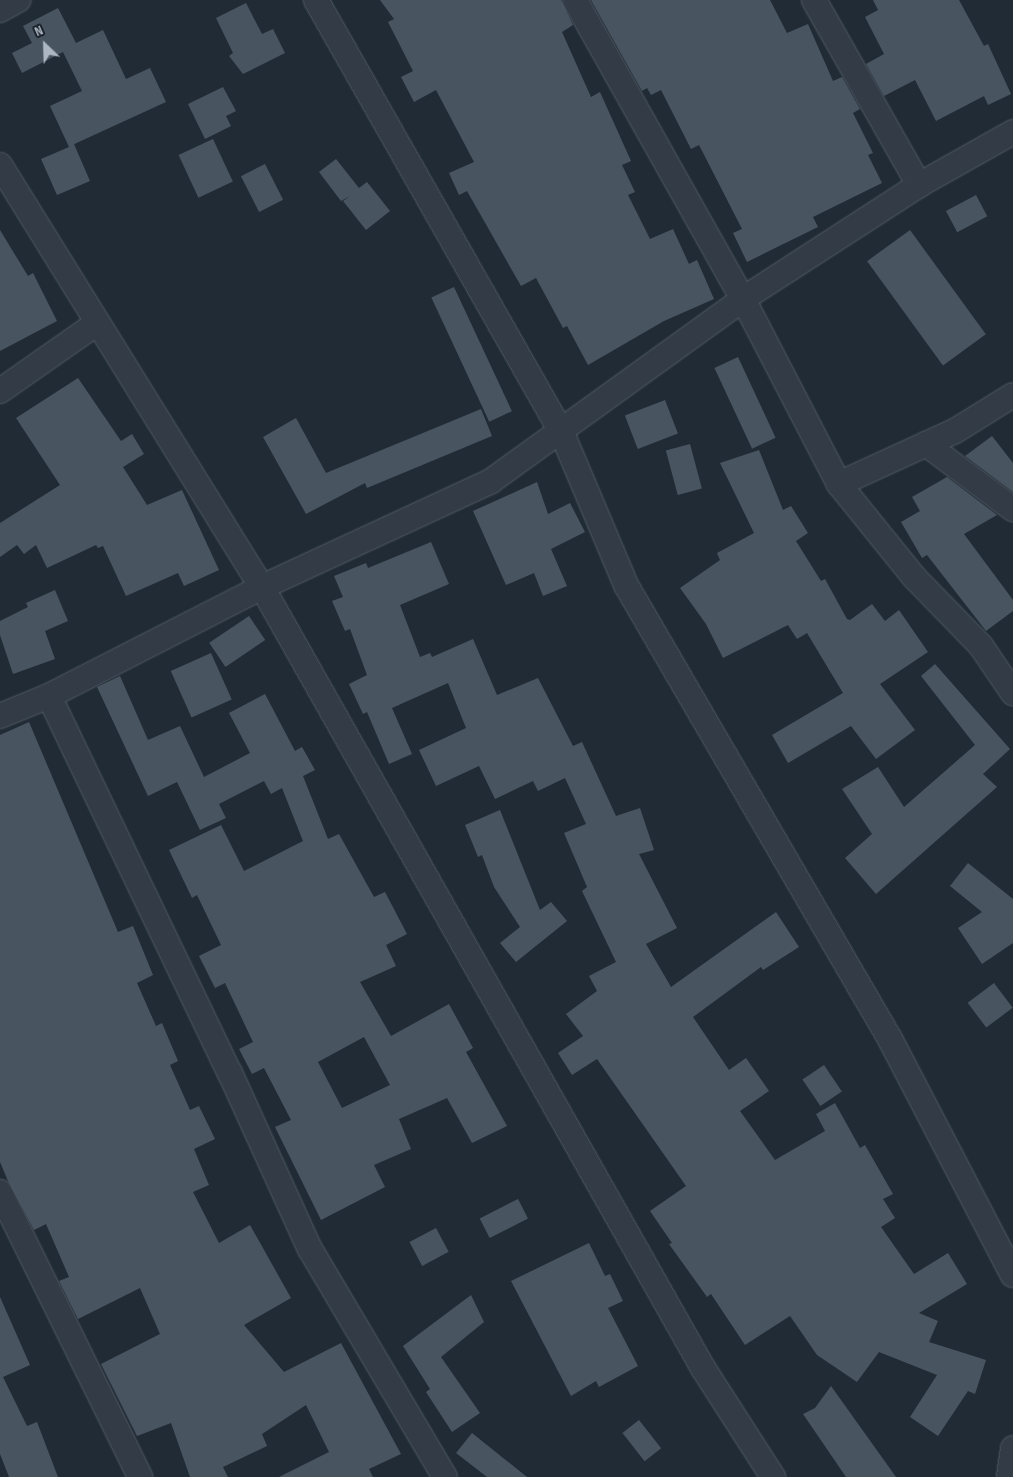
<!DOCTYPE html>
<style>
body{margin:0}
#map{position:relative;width:1013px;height:1477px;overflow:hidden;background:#202b35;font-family:"Sofia Sans Condensed",sans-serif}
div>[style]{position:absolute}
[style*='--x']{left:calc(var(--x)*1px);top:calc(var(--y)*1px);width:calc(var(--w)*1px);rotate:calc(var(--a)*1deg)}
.building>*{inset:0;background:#485561;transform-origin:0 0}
.roads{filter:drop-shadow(0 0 1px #515a64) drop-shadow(0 0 1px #515a64)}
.street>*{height:24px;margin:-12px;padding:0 12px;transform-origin:12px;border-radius:12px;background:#333c46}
span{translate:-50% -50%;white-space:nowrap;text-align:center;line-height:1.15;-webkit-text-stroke:4px #19212a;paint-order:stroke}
.north{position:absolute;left:20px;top:20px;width:50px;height:50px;-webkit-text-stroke:4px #19212a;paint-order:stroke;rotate:336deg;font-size:14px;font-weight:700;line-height:20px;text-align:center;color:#adb7c3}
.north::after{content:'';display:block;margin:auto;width:18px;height:22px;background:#adb7c3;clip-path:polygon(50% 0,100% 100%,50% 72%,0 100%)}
</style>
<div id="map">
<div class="building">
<div style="clip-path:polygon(380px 0,561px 0,573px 25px,562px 32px,591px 97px,600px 92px,631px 161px,622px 165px,635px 192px,628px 195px,650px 239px,673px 229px,689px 264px,697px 260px,714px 299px,664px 321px,588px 365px,567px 326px,563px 328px,536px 278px,521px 286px,467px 191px,459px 195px,449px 173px,474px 162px,436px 90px,414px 102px,401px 77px,413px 71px,388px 22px,394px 19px)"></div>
<div style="clip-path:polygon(591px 0,770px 0,787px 33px,808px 24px,833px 81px,842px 77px,860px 109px,853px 113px,873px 153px,868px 155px,882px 183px,813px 217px,818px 227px,747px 262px,733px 233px,742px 229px,699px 145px,691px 149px,661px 90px,651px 95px,647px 88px,642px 91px)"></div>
<div style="clip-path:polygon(873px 0,959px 0,984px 46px,988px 44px,1011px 94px,988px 105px,984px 96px,936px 121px,915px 80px,884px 96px,866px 64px,884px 54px,865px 17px,878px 10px)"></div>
<div style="clip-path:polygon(246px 3px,262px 34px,273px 29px,285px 53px,243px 74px,229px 56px,233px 53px,216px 18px)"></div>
<div style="clip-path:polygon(58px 8px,76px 43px,103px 30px,126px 79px,150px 68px,166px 102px,70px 146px,74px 144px,90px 181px,57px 195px,41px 159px,69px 147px,50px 106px,82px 91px,63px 52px,22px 73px,12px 53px,32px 43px,23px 26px)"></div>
<div style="clip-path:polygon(223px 87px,236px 111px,226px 116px,231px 126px,205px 139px,188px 104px)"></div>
<div style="left:213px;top:139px;width:47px;height:38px;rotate:65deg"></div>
<div style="clip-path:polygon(336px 159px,359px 188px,367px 182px,390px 211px,366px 230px,343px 201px,350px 196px,341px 201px,319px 172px)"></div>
<div style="left:265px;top:164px;width:40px;height:27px;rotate:63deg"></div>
<div style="left:976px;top:195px;width:24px;height:34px;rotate:62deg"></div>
<div style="clip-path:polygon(0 230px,28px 276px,33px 273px,57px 321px,0 351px)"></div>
<div style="left:910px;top:230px;width:129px;height:53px;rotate:54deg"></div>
<div style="left:454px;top:287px;width:137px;height:25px;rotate:65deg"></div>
<div style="left:738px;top:357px;width:89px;height:26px;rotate:65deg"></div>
<div style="clip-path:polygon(78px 378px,121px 441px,132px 434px,144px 454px,123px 467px,147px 505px,182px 490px,219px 570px,184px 586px,178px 573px,126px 596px,103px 546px,98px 548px,96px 545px,47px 568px,36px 545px,24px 554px,17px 545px,0 557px,0 523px,60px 485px,16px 418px)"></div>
<div style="left:665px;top:400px;width:36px;height:43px;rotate:69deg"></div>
<div style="clip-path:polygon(481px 409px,492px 436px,367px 488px,365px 483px,306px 514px,263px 437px,296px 418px,326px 473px)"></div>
<div style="clip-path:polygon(992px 436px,1013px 463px,1013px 492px,965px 456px)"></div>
<div style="left:690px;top:444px;width:46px;height:25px;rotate:75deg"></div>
<div style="clip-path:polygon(759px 450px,783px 510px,791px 506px,808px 533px,796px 541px,821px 581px,825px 579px,847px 619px,850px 620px,872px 604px,885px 621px,899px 610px,928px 652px,880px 684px,915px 730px,876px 759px,851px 726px,788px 763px,772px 735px,843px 693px,807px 633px,797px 639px,788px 625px,723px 658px,706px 624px,680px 588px,720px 560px,717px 553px,754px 533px,720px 463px)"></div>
<div style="clip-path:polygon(947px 477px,997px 515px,964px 534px,1013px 600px,1013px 611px,986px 631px,927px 555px,922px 558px,901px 522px,920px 511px,912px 497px)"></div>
<div style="clip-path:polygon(537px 482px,548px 514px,570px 503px,585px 532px,551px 549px,567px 586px,543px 596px,534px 573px,506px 585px,473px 511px)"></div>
<div style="clip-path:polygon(431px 542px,449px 584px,400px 605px,420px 657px,430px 653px,432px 657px,473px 639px,497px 695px,538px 678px,573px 746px,582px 742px,616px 816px,640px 808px,654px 850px,639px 854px,677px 928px,646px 944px,671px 987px,776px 912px,799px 947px,763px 970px,761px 967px,693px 1017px,729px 1070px,746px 1058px,769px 1091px,740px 1111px,775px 1160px,825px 1131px,816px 1114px,835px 1103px,860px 1148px,865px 1145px,893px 1194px,883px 1199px,895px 1218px,881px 1227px,914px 1274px,948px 1253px,967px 1284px,919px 1313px,938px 1321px,929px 1342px,986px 1360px,975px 1394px,968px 1391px,938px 1436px,910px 1417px,937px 1375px,879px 1352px,857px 1382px,817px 1355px,790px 1316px,745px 1345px,711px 1294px,707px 1297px,669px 1244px,672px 1243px,650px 1211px,686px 1186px,597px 1059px,572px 1075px,558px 1053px,583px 1036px,566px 1014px,597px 991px,589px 976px,616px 962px,582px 891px,587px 887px,564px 833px,586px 824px,565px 778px,538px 791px,533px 781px,495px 799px,479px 766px,436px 786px,419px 750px,466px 728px,448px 683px,392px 708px,412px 754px,389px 764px,367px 712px,363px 714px,349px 684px,367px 675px,350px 629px,345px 631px,332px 601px,343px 597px,334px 576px,366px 563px,368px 568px)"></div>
<div style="clip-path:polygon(55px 590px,68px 621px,45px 631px,55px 659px,13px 674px,0 635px,0 621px,28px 607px,26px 603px)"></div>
<div style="left:249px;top:616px;width:29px;height:48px;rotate:56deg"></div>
<div style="left:211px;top:653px;width:51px;height:44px;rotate:66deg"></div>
<div style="clip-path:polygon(935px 664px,1010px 749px,983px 774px,997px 787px,876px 894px,845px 858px,872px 834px,842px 789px,878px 767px,904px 807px,975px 745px,921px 676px)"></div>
<div style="clip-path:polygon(evenodd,120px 676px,148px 740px,180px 726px,204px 777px,250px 753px,229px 713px,265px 694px,295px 751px,302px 747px,315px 770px,303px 776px,328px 839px,339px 834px,374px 897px,385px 892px,407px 934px,386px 945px,396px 966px,360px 982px,391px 1036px,449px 1004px,473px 1048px,466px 1052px,507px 1126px,472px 1143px,447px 1098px,399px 1119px,411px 1149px,374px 1165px,385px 1187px,321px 1220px,275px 1127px,291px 1120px,264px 1068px,252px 1074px,239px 1049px,253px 1042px,225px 983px,215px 988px,199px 956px,221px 945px,197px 895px,192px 898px,169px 850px,221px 825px,244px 871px,303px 841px,282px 788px,271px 794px,264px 781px,219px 804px,226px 818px,200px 830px,177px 782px,148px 796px,97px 687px,120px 676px,364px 1037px,390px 1085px,342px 1108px,318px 1062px,364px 1037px)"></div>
<div style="clip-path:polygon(29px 722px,118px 932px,133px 926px,153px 975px,137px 983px,156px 1026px,162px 1023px,178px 1061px,170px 1065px,190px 1110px,199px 1106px,215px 1139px,194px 1149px,209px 1185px,193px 1192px,219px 1243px,250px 1225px,291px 1298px,244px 1325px,284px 1372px,341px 1343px,401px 1454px,369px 1469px,373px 1477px,279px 1477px,329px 1452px,306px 1405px,262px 1434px,267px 1446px,223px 1467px,228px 1477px,190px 1477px,171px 1423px,137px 1436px,101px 1364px,160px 1334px,140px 1288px,78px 1319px,59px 1281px,69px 1277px,46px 1224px,34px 1230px,8px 1181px,0 1162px,0 735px)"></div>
<div style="clip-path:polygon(500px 810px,540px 910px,551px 902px,567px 921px,516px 962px,500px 943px,520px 927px,494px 887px,482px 855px,478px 857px,465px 825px)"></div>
<div style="clip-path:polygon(968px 863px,1013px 899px,1013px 943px,982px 964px,958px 928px,982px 912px,950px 886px)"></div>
<div style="left:994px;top:983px;width:31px;height:33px;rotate:53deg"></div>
<div style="left:824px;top:1065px;width:32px;height:26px;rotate:56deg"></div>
<div style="left:518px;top:1199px;width:22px;height:43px;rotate:63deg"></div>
<div style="left:436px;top:1228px;width:27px;height:30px;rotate:62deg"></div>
<div style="clip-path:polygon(589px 1243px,605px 1276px,610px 1274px,623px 1301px,608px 1308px,638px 1366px,599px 1387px,596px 1381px,571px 1396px,511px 1281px)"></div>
<div style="clip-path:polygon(471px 1295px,484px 1322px,441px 1357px,480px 1413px,452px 1432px,426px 1392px,430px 1389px,403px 1346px)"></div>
<div style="clip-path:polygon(0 1297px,30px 1365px,3px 1377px,27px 1426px,37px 1422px,58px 1477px,9px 1477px,0 1454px)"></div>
<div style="clip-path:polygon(831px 1386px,896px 1477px,846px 1477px,803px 1414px,815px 1408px)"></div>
<div style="left:639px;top:1420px;width:36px;height:21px;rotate:52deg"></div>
<div style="clip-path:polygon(472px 1433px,527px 1477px,487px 1477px,456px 1453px)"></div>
</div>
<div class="roads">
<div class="street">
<div style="--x:316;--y:0;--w:496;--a:60.4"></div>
<div style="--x:561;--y:431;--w:167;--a:67.1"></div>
<div style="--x:626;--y:585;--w:525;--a:59.82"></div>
<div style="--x:890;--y:1039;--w:266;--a:62.5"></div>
<div style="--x:575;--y:0;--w:343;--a:60.7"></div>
<div style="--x:743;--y:299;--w:208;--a:62.6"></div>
<div style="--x:839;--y:484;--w:119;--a:51.1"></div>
<div style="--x:914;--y:577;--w:96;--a:45.8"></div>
<div style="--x:981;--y:646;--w:57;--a:55.8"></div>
<div style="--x:814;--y:0;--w:213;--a:60.4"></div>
<div style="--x:0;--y:10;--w:21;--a:-29"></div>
<div style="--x:0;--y:165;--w:497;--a:58.2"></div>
<div style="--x:262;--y:587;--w:897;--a:60.55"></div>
<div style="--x:703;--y:1368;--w:130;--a:57.3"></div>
<div style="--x:0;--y:391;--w:118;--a:-35"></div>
<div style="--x:926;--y:444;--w:109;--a:36.8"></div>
<div style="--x:839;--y:484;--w:128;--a:-24.6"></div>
<div style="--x:955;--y:431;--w:68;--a:-31.8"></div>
<div style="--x:49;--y:696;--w:418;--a:64.4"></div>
<div style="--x:230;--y:1073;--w:193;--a:65.6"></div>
<div style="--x:310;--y:1249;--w:265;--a:59.4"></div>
<div style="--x:0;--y:716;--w:53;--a:-22.2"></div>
<div style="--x:49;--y:696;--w:239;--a:-27.1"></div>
<div style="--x:262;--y:587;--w:252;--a:-24.8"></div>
<div style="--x:491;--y:481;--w:311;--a:-35.8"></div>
<div style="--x:743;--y:299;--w:210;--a:-32.9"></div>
<div style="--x:919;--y:185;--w:108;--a:-29.4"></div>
<div style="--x:0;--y:1192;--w:318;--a:63.8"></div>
<div style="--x:1009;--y:1477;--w:29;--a:-82"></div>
</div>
</div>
<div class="north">N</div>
</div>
